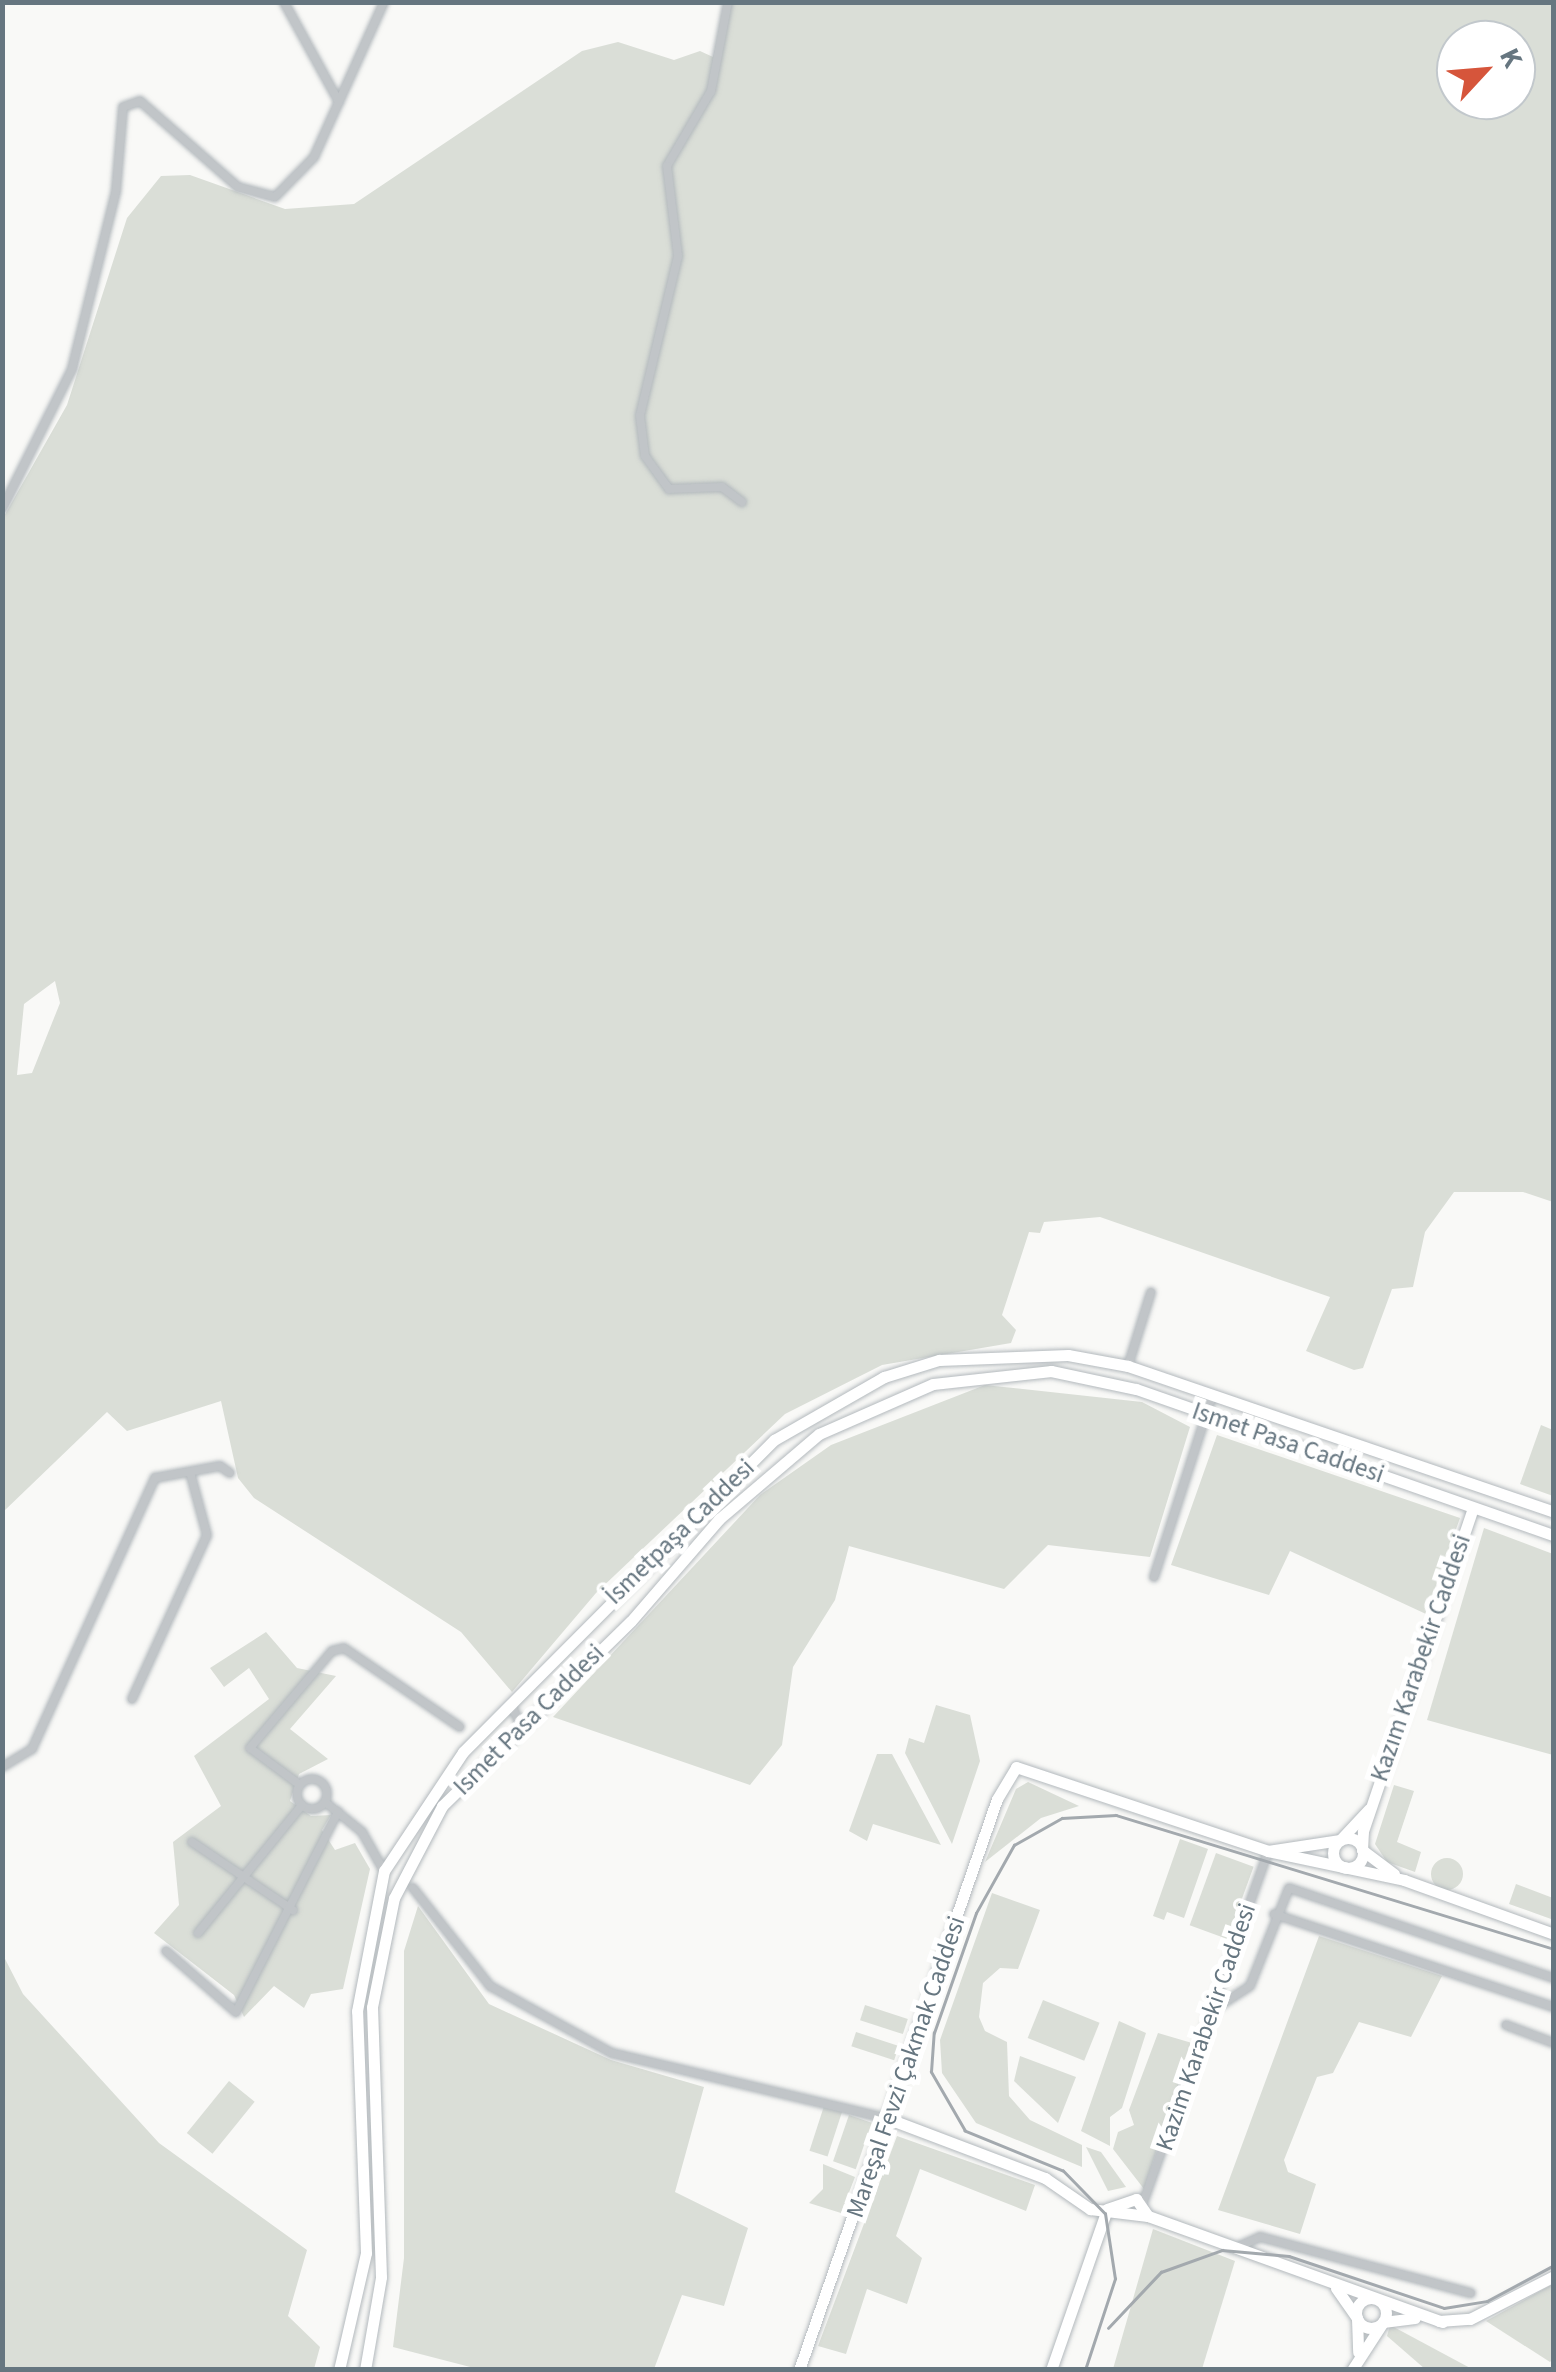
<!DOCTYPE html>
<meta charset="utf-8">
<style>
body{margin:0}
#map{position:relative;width:1556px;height:2372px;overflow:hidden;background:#f9f9f7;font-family:"Source Sans 3",sans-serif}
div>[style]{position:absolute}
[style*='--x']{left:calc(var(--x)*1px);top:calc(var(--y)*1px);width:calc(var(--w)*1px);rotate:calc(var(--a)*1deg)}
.green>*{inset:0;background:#daded7;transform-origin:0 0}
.round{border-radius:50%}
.roads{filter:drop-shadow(0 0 2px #b3b9bd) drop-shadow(0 0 2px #b3b9bd)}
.street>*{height:8px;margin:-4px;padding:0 4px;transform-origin:4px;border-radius:4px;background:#c1c5c8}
.street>.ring{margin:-4px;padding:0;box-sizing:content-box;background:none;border:8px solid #c1c5c8;border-radius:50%}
.secondary>*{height:11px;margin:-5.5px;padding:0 5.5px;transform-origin:5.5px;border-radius:5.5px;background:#fff}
.secondary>.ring{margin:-5.5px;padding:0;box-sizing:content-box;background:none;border:11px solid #fff;border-radius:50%}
.tram>*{height:2.5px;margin:-1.25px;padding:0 1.25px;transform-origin:1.25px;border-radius:1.25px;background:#a3a9ae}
span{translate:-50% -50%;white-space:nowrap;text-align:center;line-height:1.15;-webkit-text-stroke:10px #fff;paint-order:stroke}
.street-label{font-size:25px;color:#667680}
.frame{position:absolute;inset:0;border:5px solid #667680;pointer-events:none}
.north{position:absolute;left:1436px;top:20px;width:100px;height:100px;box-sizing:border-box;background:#fff;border:2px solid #c2c8cc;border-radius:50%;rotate:64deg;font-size:28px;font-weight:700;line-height:40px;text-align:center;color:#667680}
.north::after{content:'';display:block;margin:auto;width:35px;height:45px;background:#d6553b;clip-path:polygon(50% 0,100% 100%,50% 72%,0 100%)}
</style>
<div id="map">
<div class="green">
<div style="clip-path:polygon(evenodd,727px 3px,1553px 3px,1553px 1202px,1523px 1192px,1454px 1192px,1425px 1232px,1413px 1287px,1392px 1289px,1363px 1368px,1354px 1370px,1306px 1351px,1330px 1297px,1100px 1217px,1044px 1222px,1040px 1233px,1029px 1232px,1002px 1315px,1016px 1330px,1011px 1343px,882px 1365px,785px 1414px,596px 1593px,512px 1692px,461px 1632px,254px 1498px,238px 1478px,221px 1401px,127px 1431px,107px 1412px,3px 1512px,3px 518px,67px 405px,127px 218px,161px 176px,190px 175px,285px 209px,354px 204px,582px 51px,618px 42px,674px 60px,700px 51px,713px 57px,727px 3px,1456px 40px,1516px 40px,1516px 100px,1456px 100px,1456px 40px,727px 3px,55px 981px,60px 1003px,32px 1073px,17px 1075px,24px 1004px,55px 981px)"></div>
<div style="clip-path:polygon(985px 1385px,1142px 1402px,1190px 1427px,1150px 1557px,1048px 1545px,1004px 1589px,849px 1546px,835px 1600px,793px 1667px,782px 1745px,750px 1785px,553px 1717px,760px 1495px,831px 1445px)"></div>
<div style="clip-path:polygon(1541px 1425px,1553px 1430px,1553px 1496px,1520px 1484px)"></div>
<div style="clip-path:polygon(1217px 1435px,1460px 1518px,1426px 1614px,1290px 1551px,1269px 1595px,1171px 1565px)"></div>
<div style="clip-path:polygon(1484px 1528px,1553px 1554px,1553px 1755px,1427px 1720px)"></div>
<div style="clip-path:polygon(266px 1632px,297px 1668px,336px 1676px,290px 1729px,328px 1759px,299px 1774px,290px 1801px,311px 1816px,331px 1815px,322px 1830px,335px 1850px,355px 1843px,370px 1869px,343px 1989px,311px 1994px,304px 2008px,274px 1986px,244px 2017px,234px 1995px,154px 1933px,179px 1905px,173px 1842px,221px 1806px,194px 1756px,269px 1699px,249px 1668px,224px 1687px,210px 1668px)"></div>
<div style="clip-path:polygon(936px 1705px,970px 1715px,980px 1761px,952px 1844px,905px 1753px,909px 1738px,924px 1743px)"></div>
<div style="clip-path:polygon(877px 1754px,892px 1754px,941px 1845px,873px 1824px,867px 1841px,849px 1831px)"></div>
<div style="clip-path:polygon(1028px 1782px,1079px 1806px,1041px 1818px,985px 1862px,1016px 1789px)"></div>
<div style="clip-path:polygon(1394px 1785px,1414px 1791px,1397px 1842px,1421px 1852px,1415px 1872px,1387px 1862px,1375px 1844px)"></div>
<div style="clip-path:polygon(1180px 1839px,1208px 1849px,1184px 1918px,1167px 1912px,1164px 1920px,1153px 1916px)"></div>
<div style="left:1216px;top:1853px;width:40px;height:77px;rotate:20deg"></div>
<div class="round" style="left:1431px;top:1858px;width:32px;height:32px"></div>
<div style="clip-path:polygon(1516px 1884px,1553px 1898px,1551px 1919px,1509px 1904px)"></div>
<div style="clip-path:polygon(992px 1893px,1040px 1910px,1018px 1969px,1000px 1968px,983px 1983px,979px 2017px,985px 2031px,1007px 2042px,1009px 2096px,1030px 2120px,1082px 2145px,1082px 2167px,976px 2123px,942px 2073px,940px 2040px)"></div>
<div style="clip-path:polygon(418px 1906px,489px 2004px,611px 2060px,704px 2087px,675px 2192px,748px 2228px,724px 2306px,682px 2295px,654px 2369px,478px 2369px,393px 2347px,404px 2258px,404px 1951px)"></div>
<div style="clip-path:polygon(1319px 1936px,1442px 1976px,1411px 2037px,1359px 2022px,1333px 2073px,1317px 2077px,1284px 2160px,1288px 2172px,1316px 2184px,1300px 2234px,1218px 2210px)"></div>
<div style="clip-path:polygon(2px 1953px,23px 1994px,159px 2143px,307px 2250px,288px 2316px,320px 2347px,314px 2369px,3px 2369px)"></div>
<div style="left:1043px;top:2000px;width:61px;height:41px;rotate:22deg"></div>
<div style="left:865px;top:2005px;width:45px;height:16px;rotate:18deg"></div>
<div style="clip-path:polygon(1119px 2021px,1146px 2033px,1122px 2108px,1110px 2117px,1110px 2146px,1081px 2131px)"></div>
<div style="left:856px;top:2032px;width:45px;height:15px;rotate:18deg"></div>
<div style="clip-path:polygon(1158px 2033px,1192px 2043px,1144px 2189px,1113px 2149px,1118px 2132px,1134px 2125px,1129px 2110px)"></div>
<div style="clip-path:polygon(1020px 2056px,1076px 2077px,1058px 2123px,1014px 2081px)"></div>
<div style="left:229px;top:2081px;width:33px;height:67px;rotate:39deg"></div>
<div style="left:824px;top:2106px;width:19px;height:47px;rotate:18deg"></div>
<div style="left:849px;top:2115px;width:24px;height:49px;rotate:19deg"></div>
<div style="clip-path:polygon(897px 2136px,1035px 2185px,1026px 2211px,920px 2169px,896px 2236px,922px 2258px,907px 2304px,867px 2289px,846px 2354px,818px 2346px)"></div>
<div style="clip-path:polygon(1086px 2147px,1101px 2152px,1126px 2187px,1108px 2191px)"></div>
<div style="clip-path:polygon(823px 2164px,855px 2177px,841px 2213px,809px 2203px,823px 2189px)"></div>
<div style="clip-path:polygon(1153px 2229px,1235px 2261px,1202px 2369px,1113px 2369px)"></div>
<div style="clip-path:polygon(1553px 2284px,1554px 2358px,1550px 2362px,1486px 2321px)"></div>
<div style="clip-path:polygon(1390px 2325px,1472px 2369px,1425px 2369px,1387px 2336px)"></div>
</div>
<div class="roads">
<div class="street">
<div style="--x:284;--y:2;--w:114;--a:61.2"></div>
<div style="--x:728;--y:2;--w:91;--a:100.8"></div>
<div style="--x:711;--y:91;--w:87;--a:120.4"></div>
<div style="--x:667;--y:166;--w:91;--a:83"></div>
<div style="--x:678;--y:256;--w:164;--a:103.4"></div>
<div style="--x:640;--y:416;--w:40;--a:82.9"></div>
<div style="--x:645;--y:456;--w:41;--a:54"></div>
<div style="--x:669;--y:489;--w:53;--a:-2.2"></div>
<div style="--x:722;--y:487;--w:25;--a:37"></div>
<div style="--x:2;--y:509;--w:157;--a:-63.4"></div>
<div style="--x:72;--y:369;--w:183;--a:-76.1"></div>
<div style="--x:116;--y:191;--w:84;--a:-85.2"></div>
<div style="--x:123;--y:107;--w:18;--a:-19"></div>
<div style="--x:140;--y:101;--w:130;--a:41.3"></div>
<div style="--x:238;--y:187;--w:38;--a:15"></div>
<div style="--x:275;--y:197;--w:56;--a:-45.7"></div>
<div style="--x:314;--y:157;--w:170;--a:-65.7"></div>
<div style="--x:1128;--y:1366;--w:77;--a:-72.7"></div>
<div style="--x:1154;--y:1577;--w:190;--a:-72.2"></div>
<div style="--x:132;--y:1699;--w:180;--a:-65.4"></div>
<div style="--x:207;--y:1535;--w:65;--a:-105.1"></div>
<div style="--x:512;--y:1706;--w:22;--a:66"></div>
<div style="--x:2;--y:1767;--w:35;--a:-31"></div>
<div style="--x:32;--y:1749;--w:298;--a:-65.6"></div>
<div style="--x:155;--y:1478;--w:66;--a:-10.5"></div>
<div style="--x:220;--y:1466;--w:12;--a:35"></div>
<div class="ring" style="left:297px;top:1779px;width:22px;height:22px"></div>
<div style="--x:300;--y:1785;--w:62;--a:-143.5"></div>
<div style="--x:250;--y:1748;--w:127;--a:-49.8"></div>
<div style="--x:332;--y:1651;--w:12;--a:-14"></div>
<div style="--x:344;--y:1648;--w:140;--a:34.3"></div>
<div style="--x:325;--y:1802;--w:48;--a:39"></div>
<div style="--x:362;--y:1832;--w:45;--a:60.6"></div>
<div style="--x:192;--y:1842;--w:122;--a:34"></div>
<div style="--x:413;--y:1888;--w:125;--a:51.8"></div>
<div style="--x:490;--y:1986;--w:139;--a:28.8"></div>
<div style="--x:612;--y:2053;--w:284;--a:13.4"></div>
<div style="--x:1274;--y:1914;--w:295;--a:18.4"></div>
<div style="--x:198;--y:1933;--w:165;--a:-50.9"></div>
<div style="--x:166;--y:1951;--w:93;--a:41.1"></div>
<div style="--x:236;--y:2012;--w:225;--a:-63"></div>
<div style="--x:1213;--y:2010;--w:44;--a:-33"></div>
<div style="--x:1250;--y:1986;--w:105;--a:-68.3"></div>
<div style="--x:1289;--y:1888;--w:280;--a:18.8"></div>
<div style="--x:1506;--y:2025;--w:51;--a:20.6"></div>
<div style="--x:1143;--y:2203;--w:374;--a:-70.4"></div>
<div style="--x:1233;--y:2249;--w:30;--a:-24"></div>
<div style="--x:1260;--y:2237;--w:218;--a:14.9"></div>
</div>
<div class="secondary">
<div style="--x:1369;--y:1809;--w:42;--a:133.1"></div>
<div style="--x:1340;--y:1840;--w:73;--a:171.3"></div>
<div style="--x:1268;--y:1851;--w:139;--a:12"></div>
<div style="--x:1404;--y:1880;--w:159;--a:19.8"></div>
<div class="ring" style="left:1333px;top:1838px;width:19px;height:19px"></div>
<div style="--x:1394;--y:1874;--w:40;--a:-143"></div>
<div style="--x:1362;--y:1850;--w:19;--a:-87"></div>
<div style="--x:1363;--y:1831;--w:341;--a:-71.2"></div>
<div style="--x:889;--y:2119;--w:167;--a:20.7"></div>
<div style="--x:1045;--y:2178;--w:55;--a:34.6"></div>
<div style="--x:1090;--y:2209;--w:58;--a:6.9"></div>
<div style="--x:1148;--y:2216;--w:313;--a:19.8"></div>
<div style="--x:1107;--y:2209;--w:31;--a:-19"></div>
<div style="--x:1136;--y:2199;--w:21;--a:55"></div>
<div style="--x:1336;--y:2288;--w:37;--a:55"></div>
<div style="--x:1357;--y:2318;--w:34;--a:88"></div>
<div class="ring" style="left:1356px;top:2298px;width:19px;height:19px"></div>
<div style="--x:1439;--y:2321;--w:31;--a:-4"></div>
<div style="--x:1470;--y:2319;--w:94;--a:-27.1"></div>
<div style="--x:339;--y:2370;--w:120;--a:-77"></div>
<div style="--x:366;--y:2253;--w:242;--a:-92.1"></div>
<div style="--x:357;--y:2011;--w:143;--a:-79.1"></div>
<div style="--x:384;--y:1871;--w:143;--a:-56.4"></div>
<div style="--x:463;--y:1752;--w:441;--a:-45.1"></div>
<div style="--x:774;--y:1440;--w:127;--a:-29.8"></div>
<div style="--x:884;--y:1377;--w:58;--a:-17.2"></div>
<div style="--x:939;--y:1360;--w:129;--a:-2.2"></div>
<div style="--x:1068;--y:1355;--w:61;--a:10.4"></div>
<div style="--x:1128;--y:1366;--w:450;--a:18.9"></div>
<div style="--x:365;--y:2370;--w:94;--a:-80.2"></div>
<div style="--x:381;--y:2277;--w:270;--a:-91.9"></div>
<div style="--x:372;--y:2007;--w:111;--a:-78.6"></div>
<div style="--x:394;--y:1898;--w:104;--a:-62.4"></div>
<div style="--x:442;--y:1806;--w:264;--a:-44.4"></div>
<div style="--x:631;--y:1621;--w:135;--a:-49.2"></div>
<div style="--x:719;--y:1519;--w:131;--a:-40.4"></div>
<div style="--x:819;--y:1434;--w:124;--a:-23.7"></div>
<div style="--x:933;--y:1384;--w:119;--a:-6.3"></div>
<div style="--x:1051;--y:1371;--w:87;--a:12"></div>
<div style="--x:1136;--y:1389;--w:443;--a:19.3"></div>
<div style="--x:799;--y:2370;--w:604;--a:-70.88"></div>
<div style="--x:997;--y:1799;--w:37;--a:-59"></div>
<div style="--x:1016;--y:1767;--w:266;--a:18.4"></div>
<div style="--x:1051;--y:2370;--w:170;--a:-70.8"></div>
<div style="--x:1352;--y:2370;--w:57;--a:-57.1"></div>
<div style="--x:1383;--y:2322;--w:32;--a:-7"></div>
</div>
</div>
<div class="tram">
<div style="--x:1108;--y:2328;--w:77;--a:-46.6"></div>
<div style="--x:1161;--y:2272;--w:65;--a:-19.8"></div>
<div style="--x:1222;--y:2250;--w:67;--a:5.1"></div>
<div style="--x:1289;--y:2256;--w:163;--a:18.5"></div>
<div style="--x:1444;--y:2308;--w:44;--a:-9.2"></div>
<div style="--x:1487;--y:2301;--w:76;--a:-28.2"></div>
<div style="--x:1085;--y:2370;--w:96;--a:-71.8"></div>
<div style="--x:1115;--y:2279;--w:66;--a:-98.7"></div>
<div style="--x:1105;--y:2214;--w:60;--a:-134.3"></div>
<div style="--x:1063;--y:2171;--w:106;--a:-157.8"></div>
<div style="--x:965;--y:2131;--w:68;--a:-120"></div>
<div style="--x:931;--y:2072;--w:39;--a:-86"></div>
<div style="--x:934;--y:2033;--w:127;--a:-70.7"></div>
<div style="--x:976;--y:1913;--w:78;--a:-60.8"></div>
<div style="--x:1014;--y:1845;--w:55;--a:-29.4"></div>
<div style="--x:1062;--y:1818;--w:54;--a:-3.2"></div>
<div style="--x:1116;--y:1815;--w:458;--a:17"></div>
</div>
<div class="street-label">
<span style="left:1288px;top:1443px;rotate:19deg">Ismet Pasa Caddesi</span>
<span style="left:680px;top:1532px;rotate:-44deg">İsmetpaşa Caddesi</span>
<span style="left:1421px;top:1658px;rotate:-71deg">Kazım Karabekir Caddesi</span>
<span style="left:529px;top:1720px;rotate:-45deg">Ismet Pasa Caddesi</span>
<span style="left:1206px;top:2027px;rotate:-71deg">Kazim Karabekir Caddesi</span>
<span style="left:906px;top:2067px;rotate:-71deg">Mareşal Fevzi Çakmak Caddesi</span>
</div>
<div class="frame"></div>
<div class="north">K</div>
</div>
